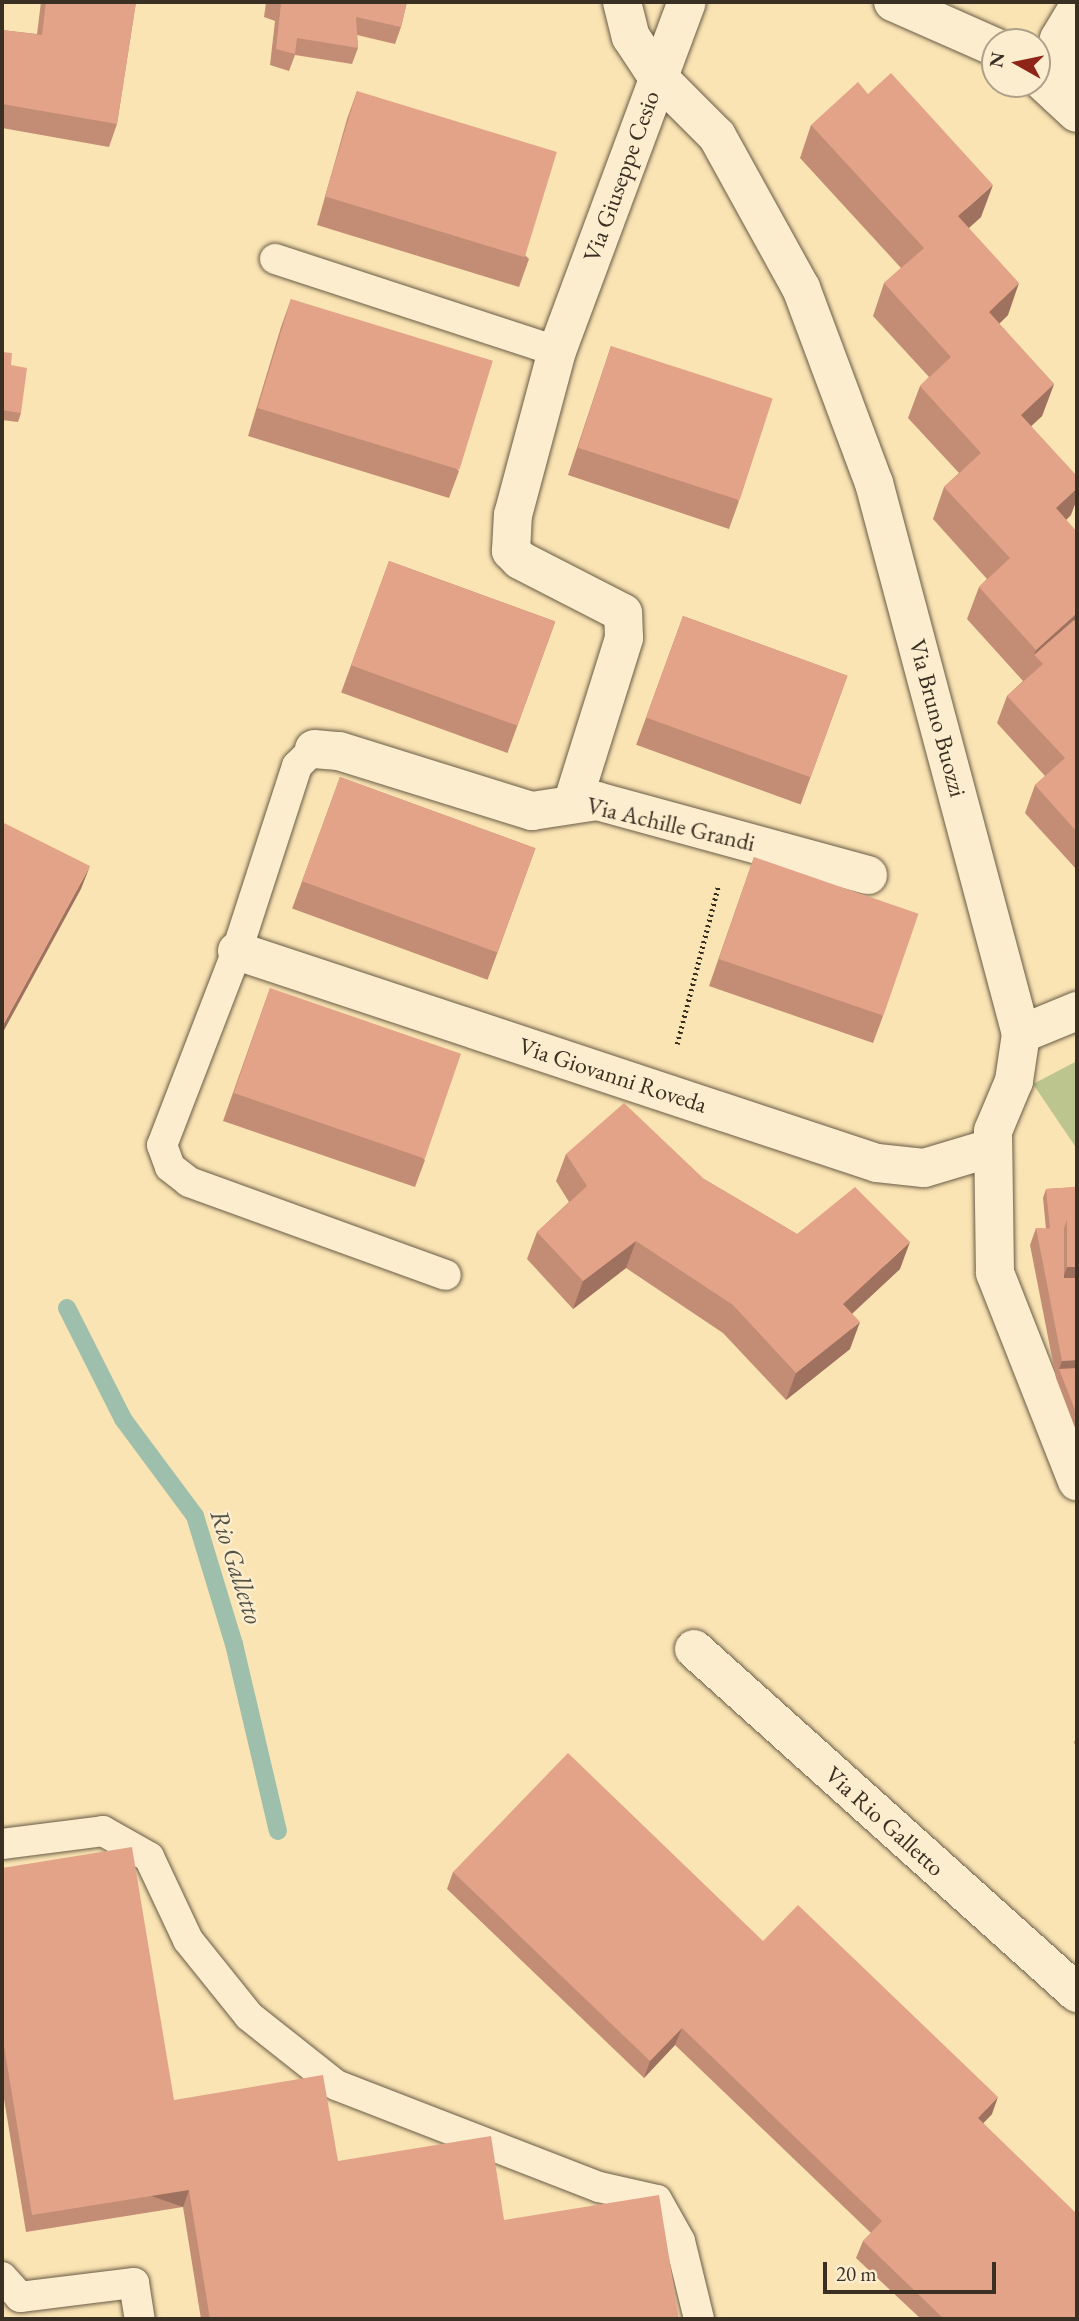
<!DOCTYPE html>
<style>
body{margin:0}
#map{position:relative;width:1079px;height:2321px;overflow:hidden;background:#fae4b3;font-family:"EB Garamond",serif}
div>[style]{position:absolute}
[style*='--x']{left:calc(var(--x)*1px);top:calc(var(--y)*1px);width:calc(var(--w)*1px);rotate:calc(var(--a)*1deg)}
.green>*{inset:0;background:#bcc58e}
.stream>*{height:18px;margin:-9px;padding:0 9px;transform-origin:9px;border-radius:9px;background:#9ebfac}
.path>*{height:4.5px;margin-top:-2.25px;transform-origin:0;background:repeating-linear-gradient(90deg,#3a2f23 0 2px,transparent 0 5.5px)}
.roads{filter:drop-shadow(0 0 2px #6a5c47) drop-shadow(0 0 2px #6a5c47)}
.service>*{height:30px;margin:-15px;padding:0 15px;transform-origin:15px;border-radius:15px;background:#fcedce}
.minor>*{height:38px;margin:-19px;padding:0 19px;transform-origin:19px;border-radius:19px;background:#fcedce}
.tertiary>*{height:38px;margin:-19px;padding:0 19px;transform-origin:19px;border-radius:19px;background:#fcedce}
.wall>*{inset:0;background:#c38c75;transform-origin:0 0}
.shaded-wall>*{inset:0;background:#9f725f;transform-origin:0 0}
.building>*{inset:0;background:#e3a388;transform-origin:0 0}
span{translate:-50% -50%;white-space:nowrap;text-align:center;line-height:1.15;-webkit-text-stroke:5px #fcedce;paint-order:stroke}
.street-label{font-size:24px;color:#3a2f23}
.water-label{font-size:26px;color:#535345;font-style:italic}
.frame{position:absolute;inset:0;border:4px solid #3a2f23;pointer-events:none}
.north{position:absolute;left:981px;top:28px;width:70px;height:70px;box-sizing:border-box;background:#fcedce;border:2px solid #aea18a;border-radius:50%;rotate:279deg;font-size:19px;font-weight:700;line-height:28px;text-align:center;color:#3a2f23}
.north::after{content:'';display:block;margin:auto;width:24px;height:32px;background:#8f2418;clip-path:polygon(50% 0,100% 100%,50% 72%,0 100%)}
.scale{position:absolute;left:823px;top:2262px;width:173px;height:32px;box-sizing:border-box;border:4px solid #3a2f23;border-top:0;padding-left:9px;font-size:21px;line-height:24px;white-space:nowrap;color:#3a2f23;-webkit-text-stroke:5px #fcedce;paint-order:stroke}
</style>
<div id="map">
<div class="green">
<div style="clip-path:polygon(1077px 1061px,1077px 1149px,1033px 1084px)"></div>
</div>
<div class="stream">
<div style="--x:67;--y:1308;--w:124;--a:63.2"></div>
<div style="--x:123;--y:1419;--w:121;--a:53.4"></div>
<div style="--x:195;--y:1516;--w:134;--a:73.1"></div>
<div style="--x:234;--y:1644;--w:192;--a:76.8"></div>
</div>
<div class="path">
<div style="--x:677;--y:1044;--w:162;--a:-75.4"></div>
</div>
<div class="roads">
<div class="service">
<div style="--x:275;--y:259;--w:297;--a:18.1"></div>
<div style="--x:314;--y:749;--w:24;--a:135"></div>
<div style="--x:297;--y:766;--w:194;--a:108"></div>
<div style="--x:237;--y:951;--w:208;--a:111.1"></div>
<div style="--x:162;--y:1145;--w:23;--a:70"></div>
<div style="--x:170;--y:1167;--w:24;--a:38"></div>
<div style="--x:189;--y:1182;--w:273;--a:19.9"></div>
<div style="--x:2;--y:1844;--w:102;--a:-7.3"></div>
<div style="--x:103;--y:1831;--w:53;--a:29.5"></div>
<div style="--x:149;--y:1857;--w:92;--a:64.8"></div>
<div style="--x:188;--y:1940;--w:97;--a:51.2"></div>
<div style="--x:249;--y:2016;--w:111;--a:38.4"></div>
<div style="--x:336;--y:2085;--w:282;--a:21.2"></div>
<div style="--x:599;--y:2187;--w:59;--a:12.6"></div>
<div style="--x:657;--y:2200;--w:47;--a:60.7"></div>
<div style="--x:680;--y:2241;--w:80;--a:76.3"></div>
<div style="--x:2;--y:2277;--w:27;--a:48"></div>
<div style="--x:20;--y:2297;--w:115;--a:-7"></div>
<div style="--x:134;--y:2283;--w:36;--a:81"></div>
</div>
<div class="minor">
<div style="--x:622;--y:2;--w:36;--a:76"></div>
<div style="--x:631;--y:37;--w:45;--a:56.7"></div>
<div style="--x:656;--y:75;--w:86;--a:45"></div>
<div style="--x:717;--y:136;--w:174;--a:61.1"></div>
<div style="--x:801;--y:288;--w:208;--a:69.5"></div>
<div style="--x:874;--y:483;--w:570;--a:75.06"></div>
<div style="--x:1021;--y:1034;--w:48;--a:98.5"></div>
<div style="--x:1014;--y:1081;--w:54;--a:112.8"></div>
<div style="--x:993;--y:1131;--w:142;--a:89.2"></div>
<div style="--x:995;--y:1273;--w:224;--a:68.5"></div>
<div style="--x:1058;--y:95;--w:56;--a:-89"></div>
<div style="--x:1059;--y:39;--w:35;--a:-59"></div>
<div style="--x:314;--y:749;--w:25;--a:5"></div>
<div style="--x:339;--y:751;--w:202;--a:17.3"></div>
<div style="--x:532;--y:811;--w:66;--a:-8.7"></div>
<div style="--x:597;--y:801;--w:281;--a:15.3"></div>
<div style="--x:573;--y:801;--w:171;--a:-72.6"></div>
<div style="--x:624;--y:638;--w:25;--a:-92"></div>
<div style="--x:623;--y:613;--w:116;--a:-152.8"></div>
<div style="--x:520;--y:560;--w:13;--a:-135"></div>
<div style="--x:511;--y:551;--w:36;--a:-87"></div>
<div style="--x:513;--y:515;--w:170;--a:-75"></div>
<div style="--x:557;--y:351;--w:372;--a:-69.6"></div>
<div style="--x:237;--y:951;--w:674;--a:18.33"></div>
<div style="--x:877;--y:1163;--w:47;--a:6.1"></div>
<div style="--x:924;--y:1168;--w:70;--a:-16.6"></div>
<div style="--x:1021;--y:1034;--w:61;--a:-22.3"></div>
<div style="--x:694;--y:1649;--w:515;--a:41.93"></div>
</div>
<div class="tertiary">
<div style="--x:893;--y:2;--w:111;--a:23.8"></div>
<div style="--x:1037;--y:76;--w:54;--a:42.8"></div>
</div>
</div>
<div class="wall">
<div style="clip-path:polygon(41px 2px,136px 2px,117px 124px,109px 147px,2px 128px,2px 30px,37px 34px)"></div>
<div style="clip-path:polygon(256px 2px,407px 2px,401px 27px,395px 44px,357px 35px,358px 48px,352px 64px,295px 55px,289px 71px,270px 65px,275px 21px,264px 17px,266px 3px)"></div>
<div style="clip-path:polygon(357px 91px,529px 259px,519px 287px,317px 225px,347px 119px)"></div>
<div style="clip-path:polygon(811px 125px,981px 217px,969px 228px,1008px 315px,999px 324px,1054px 384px,1042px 416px,1031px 426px,1071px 515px,1066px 520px,1077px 532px,1077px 870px,1025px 813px,1035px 785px,1045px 776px,997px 723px,1007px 696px,1023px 681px,967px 619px,979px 587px,987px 579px,933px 519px,944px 487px,959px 473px,908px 418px,920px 386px,929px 377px,873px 316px,884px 283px,901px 268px,800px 158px)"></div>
<div style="clip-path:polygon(291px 299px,459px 471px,449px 498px,248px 436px,281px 327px)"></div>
<div style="clip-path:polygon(611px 346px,739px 501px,729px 529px,568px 475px)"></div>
<div style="clip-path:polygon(2px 352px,11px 365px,21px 413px,18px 422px,2px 420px)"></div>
<div style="left:389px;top:561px;width:177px;height:140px;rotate:20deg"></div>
<div style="left:683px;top:616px;width:175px;height:137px;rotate:20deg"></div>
<div style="left:340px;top:777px;width:208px;height:140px;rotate:20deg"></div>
<div style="clip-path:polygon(754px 857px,883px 1016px,873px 1043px,709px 986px)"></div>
<div style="clip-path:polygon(270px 988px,425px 1160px,415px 1187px,223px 1121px)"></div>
<div style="clip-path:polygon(566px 1154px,704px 1179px,797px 1234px,900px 1269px,852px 1314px,850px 1349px,786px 1400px,723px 1333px,626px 1268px,573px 1309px,527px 1259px,537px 1232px,569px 1202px,556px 1181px)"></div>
<div style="clip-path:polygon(1077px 1187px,1077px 1433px,1056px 1378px,1030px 1245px,1036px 1228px,1046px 1229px,1043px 1198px,1046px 1189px)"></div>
<div style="clip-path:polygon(1077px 1734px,1077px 1746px,1074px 1743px)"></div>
<div style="clip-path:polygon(2px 1868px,174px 2100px,338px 2161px,504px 2220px,679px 2319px,201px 2319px,183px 2207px,26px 2232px,2px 2087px)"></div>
<div style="clip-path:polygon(453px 1872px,763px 1941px,992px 2114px,983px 2123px,1077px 2319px,921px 2319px,856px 2258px,863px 2241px,871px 2233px,675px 2045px,644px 2078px,447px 1889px)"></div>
</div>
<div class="shaded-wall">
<div style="clip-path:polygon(993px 185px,981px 217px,946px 248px,958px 216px)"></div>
<div style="clip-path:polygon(1019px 283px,1008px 315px,977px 345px,989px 312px)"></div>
<div style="clip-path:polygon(1054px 384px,1042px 416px,1009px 447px,1021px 415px)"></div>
<div style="clip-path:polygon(1077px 488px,1077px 499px,1071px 515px,1044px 541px,1056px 508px)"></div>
<div style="clip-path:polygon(1077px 613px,1077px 635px,1043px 664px,1034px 655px,1036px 650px)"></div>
<div style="clip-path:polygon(90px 866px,81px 889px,2px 1034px,2px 1027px)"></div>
<div style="clip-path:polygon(636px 1241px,626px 1268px,573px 1309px,583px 1281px)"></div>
<div style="clip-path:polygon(910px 1242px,900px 1269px,833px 1331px,843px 1304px)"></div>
<div style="clip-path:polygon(1067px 1267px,1077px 1267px,1077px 1294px,1057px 1295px)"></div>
<div style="clip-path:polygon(860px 1322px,850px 1349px,786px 1400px,796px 1373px)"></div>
<div style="clip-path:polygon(1077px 1360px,1077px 1376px,1059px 1369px,1062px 1361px)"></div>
<div style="clip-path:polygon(682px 2028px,675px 2045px,644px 2078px,650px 2061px)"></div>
<div style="clip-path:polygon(998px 2097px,992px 2114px,972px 2135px,978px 2118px)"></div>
<div style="left:189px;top:2190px;width:18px;height:159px;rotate:109deg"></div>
</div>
<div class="building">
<div style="clip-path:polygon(46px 2px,136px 2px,117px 124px,2px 104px,2px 30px,42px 35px)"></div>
<div style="clip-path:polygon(275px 2px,407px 2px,401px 27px,356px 17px,358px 48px,297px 38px,295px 54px,276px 49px,281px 4px)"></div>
<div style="clip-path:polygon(891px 73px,993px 185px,958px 216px,1019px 283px,989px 312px,1054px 384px,1021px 415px,1077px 476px,1077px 488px,1056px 508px,1077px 532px,1077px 613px,1036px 650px,979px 587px,1010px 558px,944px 487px,981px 453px,920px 386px,951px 357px,884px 283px,924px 248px,811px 125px,858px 82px,868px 94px)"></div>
<div style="left:357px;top:91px;width:209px;height:110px;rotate:17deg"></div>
<div style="left:291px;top:299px;width:211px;height:114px;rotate:17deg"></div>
<div style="left:611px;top:346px;width:170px;height:107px;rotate:18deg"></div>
<div style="clip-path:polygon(2px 352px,12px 353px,11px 365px,27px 368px,21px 413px,2px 410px)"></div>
<div style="left:389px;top:561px;width:177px;height:111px;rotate:20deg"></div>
<div style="left:683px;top:616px;width:175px;height:108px;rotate:20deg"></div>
<div style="clip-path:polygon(1074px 620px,1077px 624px,1077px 832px,1035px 785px,1065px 758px,1007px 696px,1043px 664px,1034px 655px)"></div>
<div style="left:340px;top:777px;width:208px;height:111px;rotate:20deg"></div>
<div style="clip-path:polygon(2px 822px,90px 866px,2px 1027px)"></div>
<div style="left:754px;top:857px;width:174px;height:108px;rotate:19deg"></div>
<div style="left:270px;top:988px;width:202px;height:111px;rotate:19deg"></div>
<div style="clip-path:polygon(624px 1103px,704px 1179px,797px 1234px,855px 1187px,910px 1242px,843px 1304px,860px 1322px,796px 1373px,733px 1305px,636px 1241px,583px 1281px,537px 1232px,587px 1186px,566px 1154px)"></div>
<div style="clip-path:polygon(1077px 1187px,1077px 1219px,1067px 1219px,1064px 1229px,1050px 1229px,1046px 1189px)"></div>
<div style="left:1067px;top:1219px;width:10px;height:48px"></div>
<div style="clip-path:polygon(1036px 1228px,1064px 1229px,1064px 1278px,1077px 1278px,1077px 1360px,1062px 1361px)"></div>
<div style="clip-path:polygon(1077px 1368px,1077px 1415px,1059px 1369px)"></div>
<div style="clip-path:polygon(568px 1753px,763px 1941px,798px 1905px,998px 2097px,978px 2118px,1077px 2214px,1077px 2319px,944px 2319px,863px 2241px,882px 2221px,682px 2028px,650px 2061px,453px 1872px)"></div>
<div style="clip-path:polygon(132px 1847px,174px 2100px,323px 2075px,338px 2161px,491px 2136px,504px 2220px,659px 2195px,679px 2319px,210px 2319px,189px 2190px,32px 2215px,2px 2034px,2px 1868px)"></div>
</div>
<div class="street-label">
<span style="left:621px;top:176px;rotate:-70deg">Via Giuseppe Cesio</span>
<span style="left:938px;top:718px;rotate:75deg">Via Bruno Buozzi</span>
<span style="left:671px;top:824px;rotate:13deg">Via Achille Grandi</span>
<span style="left:613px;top:1075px;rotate:18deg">Via Giovanni Roveda</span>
<span style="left:885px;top:1821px;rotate:42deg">Via Rio Galletto</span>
</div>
<div class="water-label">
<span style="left:236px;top:1567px;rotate:72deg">Rio Galletto</span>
</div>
<div class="frame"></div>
<div class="north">N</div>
<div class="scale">20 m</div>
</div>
